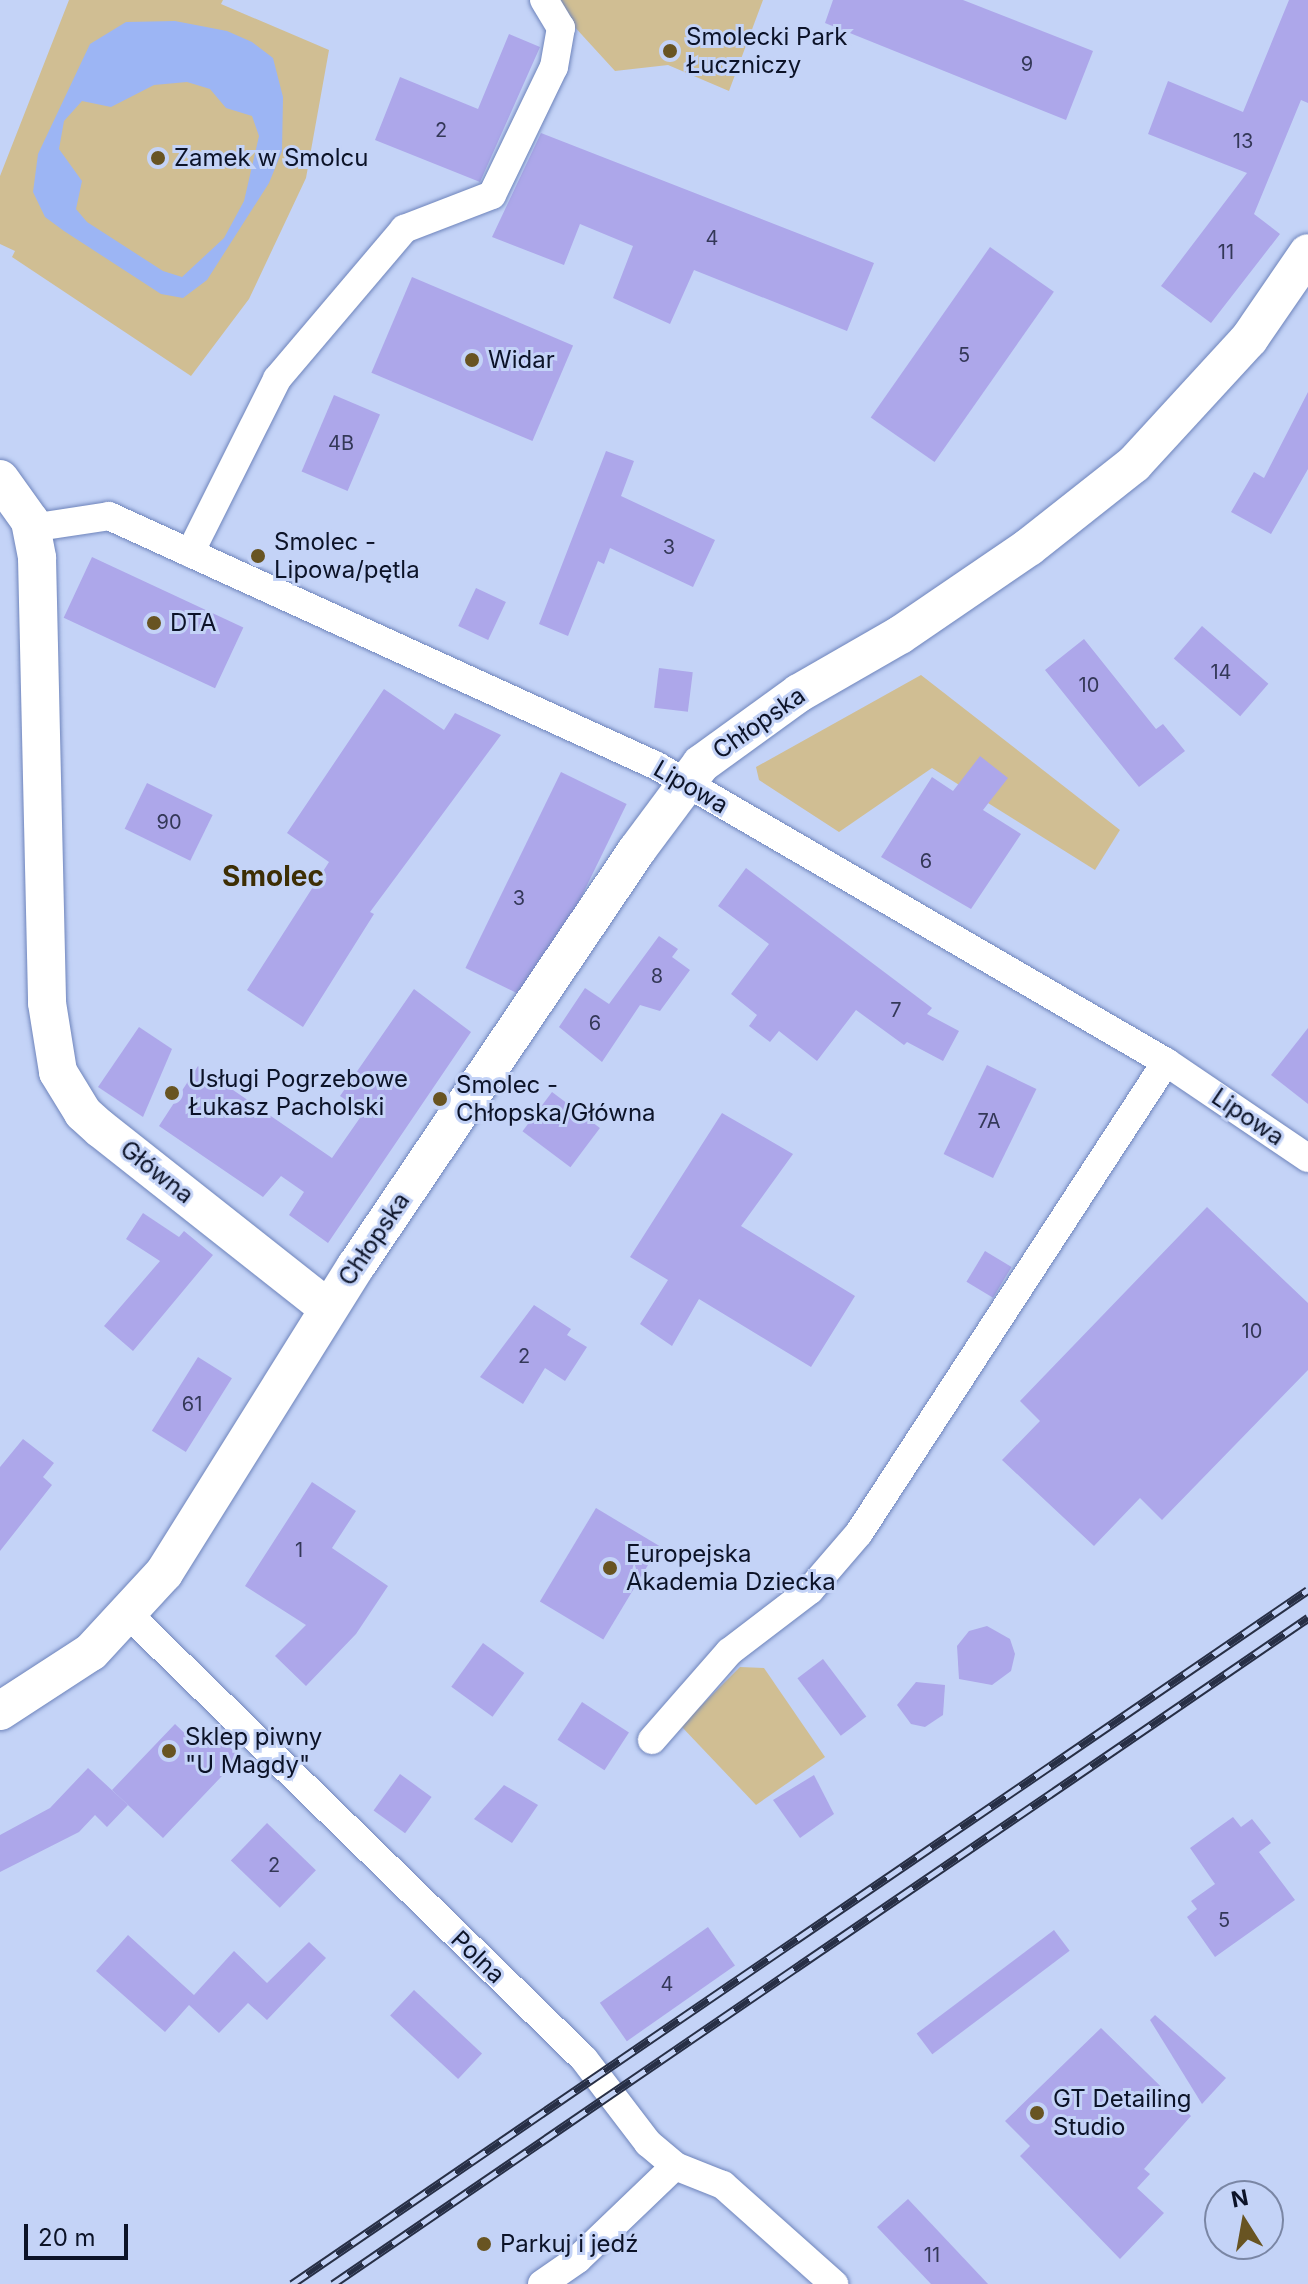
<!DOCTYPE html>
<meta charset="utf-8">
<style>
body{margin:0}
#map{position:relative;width:1308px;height:2284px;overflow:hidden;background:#c4d3f7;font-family:Inter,sans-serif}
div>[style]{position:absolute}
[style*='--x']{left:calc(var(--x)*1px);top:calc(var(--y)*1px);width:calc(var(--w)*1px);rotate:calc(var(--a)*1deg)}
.green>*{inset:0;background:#d0be93}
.water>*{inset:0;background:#9cb5f4}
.building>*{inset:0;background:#ada7ea;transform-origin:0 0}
.roads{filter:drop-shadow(0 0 2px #6e84bb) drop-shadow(0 0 2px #6e84bb)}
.street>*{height:28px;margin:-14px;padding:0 14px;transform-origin:14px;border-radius:14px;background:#fff}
.secondary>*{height:38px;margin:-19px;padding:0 19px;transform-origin:19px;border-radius:19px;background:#fff}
.rail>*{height:9px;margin-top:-4.5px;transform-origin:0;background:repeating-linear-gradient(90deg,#c4d3f7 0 18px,#272f46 0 36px);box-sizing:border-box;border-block:2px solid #272f46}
.dots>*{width:22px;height:22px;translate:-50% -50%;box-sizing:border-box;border:4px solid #c4d3f7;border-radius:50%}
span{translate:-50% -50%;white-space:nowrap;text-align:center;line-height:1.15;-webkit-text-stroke:6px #c4d3f7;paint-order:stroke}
.number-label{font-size:20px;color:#343858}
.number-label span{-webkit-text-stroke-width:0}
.poi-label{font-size:24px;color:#0c1328}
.left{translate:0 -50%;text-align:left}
.street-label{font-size:24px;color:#0c1328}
.quarter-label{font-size:28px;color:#3d2e04;font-weight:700}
.north{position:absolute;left:1204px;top:2180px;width:80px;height:80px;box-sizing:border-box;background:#c4d3f7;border:2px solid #7a86a4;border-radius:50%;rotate:349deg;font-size:22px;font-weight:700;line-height:32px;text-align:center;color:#0c1328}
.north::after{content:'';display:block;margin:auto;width:28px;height:36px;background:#685422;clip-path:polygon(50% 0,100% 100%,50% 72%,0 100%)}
.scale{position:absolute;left:24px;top:2224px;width:104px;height:36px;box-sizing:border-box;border:4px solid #0c1328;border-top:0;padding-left:10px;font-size:24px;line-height:28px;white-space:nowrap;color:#0c1328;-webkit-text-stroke:6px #c4d3f7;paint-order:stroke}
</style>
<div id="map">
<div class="green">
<div style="clip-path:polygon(69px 0,223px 0,221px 4px,329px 50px,306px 178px,249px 299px,191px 376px,12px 257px,15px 251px,0 244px,0 176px)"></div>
<div style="clip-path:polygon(550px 0,763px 0,729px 91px,668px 65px,615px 71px)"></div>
<div style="clip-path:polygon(921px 675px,1120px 830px,1095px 870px,932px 768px,839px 832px,759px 780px,756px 767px)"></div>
<div style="clip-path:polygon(740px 1667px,764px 1668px,825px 1757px,756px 1805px,681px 1726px)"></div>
</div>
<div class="water">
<div style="clip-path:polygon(evenodd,175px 21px,227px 31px,252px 42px,273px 58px,283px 97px,282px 151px,269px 183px,207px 280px,183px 298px,161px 294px,64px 231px,45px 217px,33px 192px,38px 154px,90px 44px,126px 22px,175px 21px,187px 82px,210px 89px,226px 108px,252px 116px,259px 136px,244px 201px,224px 238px,182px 277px,163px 271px,87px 222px,76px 209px,82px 181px,59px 149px,64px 121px,82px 101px,111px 107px,154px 85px,187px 82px)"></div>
</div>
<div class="building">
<div style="clip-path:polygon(833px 0,963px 0,1093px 51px,1066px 120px,825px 23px)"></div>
<div style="clip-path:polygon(1289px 0,1308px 0,1308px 103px,1301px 100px,1254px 214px,1280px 234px,1211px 323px,1161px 286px,1247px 173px,1148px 134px,1168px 81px,1243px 112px)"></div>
<div style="clip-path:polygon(509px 34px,540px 47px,480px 182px,375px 140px,400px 77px,478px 109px)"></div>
<div style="clip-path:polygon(541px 133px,874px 263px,847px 331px,694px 270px,670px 324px,613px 298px,633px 246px,580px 224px,564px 265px,492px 237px)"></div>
<div style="left:990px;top:247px;width:78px;height:208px;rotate:35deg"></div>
<div style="left:412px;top:277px;width:175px;height:104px;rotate:23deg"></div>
<div style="clip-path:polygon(1308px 392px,1308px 469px,1271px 534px,1231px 512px,1254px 472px,1264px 478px)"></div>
<div style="left:334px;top:395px;width:50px;height:83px;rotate:23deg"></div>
<div style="clip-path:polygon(606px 451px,634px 461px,621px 496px,715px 540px,693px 587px,610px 548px,604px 564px,598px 561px,568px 636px,539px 624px)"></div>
<div style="left:92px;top:557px;width:167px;height:67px;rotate:25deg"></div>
<div style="left:476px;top:588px;width:33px;height:42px;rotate:25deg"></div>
<div style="left:1202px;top:626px;width:88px;height:43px;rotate:41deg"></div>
<div style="clip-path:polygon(1084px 639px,1156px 729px,1163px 724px,1185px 751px,1139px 787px,1045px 670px)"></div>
<div style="left:659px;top:668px;width:34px;height:40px;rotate:7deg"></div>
<div style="clip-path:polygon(384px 689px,444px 730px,455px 713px,501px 735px,370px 912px,374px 914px,303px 1027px,247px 990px,329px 862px,287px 833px)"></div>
<div style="clip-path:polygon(980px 756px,1008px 778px,983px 810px,1021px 834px,971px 909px,881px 857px,932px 777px,953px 791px)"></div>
<div style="left:561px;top:772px;width:73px;height:218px;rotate:26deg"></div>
<div style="left:147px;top:783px;width:73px;height:51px;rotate:26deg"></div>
<div style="clip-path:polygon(746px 868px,932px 1008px,927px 1014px,959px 1031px,943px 1061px,907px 1042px,904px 1045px,856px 1010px,817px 1061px,779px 1031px,770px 1042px,749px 1026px,757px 1015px,731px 994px,769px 944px,718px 906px)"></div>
<div style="clip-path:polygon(659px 936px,678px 949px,672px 957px,690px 970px,660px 1011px,640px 1005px,602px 1062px,559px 1027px,585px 988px,609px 1004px)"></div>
<div style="clip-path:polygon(414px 989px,471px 1032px,328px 1243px,289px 1215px,304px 1192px,281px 1176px,263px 1197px,159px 1126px,198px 1066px,332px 1158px,364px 1112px,340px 1096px)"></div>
<div style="clip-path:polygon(139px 1027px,172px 1049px,143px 1117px,98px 1087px)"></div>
<div style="clip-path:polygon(1308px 1028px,1308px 1104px,1271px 1075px)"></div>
<div style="left:987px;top:1065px;width:55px;height:99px;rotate:26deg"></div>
<div style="left:552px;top:1092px;width:60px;height:49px;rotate:37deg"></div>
<div style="clip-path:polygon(722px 1113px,793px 1154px,741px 1226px,855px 1296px,811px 1367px,699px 1299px,672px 1346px,640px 1324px,668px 1280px,630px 1257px)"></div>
<div style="clip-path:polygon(1207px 1207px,1308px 1303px,1308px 1370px,1162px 1520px,1140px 1498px,1094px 1546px,1002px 1460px,1040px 1421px,1020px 1401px)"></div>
<div style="clip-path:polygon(143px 1213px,179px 1237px,184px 1231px,213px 1255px,133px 1351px,104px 1326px,160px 1261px,126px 1239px)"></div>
<div style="left:985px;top:1251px;width:31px;height:36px;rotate:31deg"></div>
<div style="clip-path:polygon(534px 1305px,571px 1329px,567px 1335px,587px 1347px,565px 1381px,545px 1368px,523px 1404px,480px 1377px)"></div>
<div style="left:198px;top:1357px;width:40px;height:87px;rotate:32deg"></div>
<div style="clip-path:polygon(23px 1439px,54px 1463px,43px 1477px,52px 1485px,0 1551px,0 1467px)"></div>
<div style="clip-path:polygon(312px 1482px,356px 1511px,332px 1548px,388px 1586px,356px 1634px,306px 1686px,275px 1656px,306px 1625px,245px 1586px)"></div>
<div style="left:596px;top:1508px;width:74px;height:109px;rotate:31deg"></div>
<div style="clip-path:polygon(987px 1626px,1010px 1639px,1015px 1654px,1011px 1671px,992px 1685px,959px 1679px,957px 1646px,969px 1631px)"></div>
<div style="left:483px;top:1643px;width:51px;height:54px;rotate:36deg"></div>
<div style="left:823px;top:1659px;width:72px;height:32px;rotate:53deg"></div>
<div style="clip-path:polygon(916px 1682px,945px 1685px,943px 1715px,925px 1727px,911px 1724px,897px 1705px)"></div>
<div style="left:582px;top:1702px;width:56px;height:45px;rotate:33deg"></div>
<div style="clip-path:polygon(175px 1724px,199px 1747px,214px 1732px,240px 1757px,163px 1838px,112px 1790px)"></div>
<div style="clip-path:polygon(88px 1768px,128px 1805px,107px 1827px,95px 1815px,79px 1832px,0 1872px,0 1835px,50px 1808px)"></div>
<div style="left:400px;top:1774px;width:39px;height:45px;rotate:36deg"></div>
<div style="clip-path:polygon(814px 1775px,834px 1814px,800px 1838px,773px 1800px)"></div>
<div style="clip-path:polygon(504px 1785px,538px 1805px,512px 1843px,474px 1819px)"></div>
<div style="clip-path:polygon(1233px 1817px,1241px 1827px,1252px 1819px,1271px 1843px,1259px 1852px,1295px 1900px,1215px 1957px,1187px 1917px,1197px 1909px,1191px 1901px,1215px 1884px,1190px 1848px)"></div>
<div style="left:267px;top:1823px;width:68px;height:52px;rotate:44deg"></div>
<div style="left:708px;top:1927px;width:47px;height:132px;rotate:55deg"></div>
<div style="left:1054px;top:1930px;width:26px;height:172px;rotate:53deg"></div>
<div style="clip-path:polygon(128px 1935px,194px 1995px,234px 1951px,267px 1983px,309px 1942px,326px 1958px,267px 2020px,248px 2003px,219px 2033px,189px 2005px,165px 2032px,96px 1971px)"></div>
<div style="left:414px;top:1990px;width:93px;height:35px;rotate:43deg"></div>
<div style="clip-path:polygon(1155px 2015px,1226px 2078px,1202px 2104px,1150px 2020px)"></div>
<div style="clip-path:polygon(1101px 2028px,1191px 2116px,1144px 2169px,1150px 2174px,1137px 2188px,1164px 2213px,1120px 2259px,1020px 2156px,1030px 2146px,1005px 2121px)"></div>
<div style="clip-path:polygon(908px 2199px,988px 2284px,931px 2284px,877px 2227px)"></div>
</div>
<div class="roads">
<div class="street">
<div style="--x:31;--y:528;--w:79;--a:-8.7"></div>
<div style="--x:109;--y:516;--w:602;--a:24.52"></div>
<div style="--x:657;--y:766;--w:589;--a:30.18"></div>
<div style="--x:1166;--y:1062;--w:171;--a:34.1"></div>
<div style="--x:190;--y:553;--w:195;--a:-63.4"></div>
<div style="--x:277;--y:379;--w:197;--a:-49.7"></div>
<div style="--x:404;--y:229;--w:94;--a:-21.1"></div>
<div style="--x:492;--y:195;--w:142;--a:-64.2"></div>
<div style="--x:554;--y:67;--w:40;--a:-80"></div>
<div style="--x:561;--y:28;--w:33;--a:-121"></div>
<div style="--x:130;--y:1616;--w:634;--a:44.3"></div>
<div style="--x:584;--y:2059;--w:106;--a:52.7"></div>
<div style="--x:648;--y:2143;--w:35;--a:40"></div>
<div style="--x:675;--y:2166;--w:52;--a:21.6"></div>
<div style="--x:723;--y:2185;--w:149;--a:41.7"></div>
<div style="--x:652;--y:1740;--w:117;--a:-48.8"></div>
<div style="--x:729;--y:1652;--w:102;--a:-37.4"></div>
<div style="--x:810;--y:1590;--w:75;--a:-49.3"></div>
<div style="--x:859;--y:1533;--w:562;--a:-56.9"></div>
<div style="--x:542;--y:2284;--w:44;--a:-34.8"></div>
<div style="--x:578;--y:2259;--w:134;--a:-43.8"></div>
</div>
<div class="secondary">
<div style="--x:0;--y:479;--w:52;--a:54.5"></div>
<div style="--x:30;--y:521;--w:38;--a:79"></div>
<div style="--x:37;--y:558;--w:445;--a:88.7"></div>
<div style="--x:47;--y:1003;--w:70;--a:80.9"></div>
<div style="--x:58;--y:1072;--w:48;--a:58.6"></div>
<div style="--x:83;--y:1113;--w:24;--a:42"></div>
<div style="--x:101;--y:1129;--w:289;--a:38.3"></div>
<div style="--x:0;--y:1711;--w:108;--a:-33"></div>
<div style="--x:91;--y:1652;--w:108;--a:-47.3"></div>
<div style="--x:164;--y:1573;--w:362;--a:-58"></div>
<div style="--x:356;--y:1266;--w:502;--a:-55.96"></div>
<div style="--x:637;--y:850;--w:107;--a:-53.3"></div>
<div style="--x:701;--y:764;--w:121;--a:-35.9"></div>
<div style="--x:799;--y:693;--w:116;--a:-29.9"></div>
<div style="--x:900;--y:635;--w:156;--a:-34.3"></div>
<div style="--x:1029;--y:547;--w:134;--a:-38.3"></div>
<div style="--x:1134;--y:464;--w:170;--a:-47.4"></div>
<div style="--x:1249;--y:339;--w:104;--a:-55.5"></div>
</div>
</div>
<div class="rail">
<div style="--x:292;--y:2284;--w:1230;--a:-34.34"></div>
<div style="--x:333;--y:2284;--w:1181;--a:-34.34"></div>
</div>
<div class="dots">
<div style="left:670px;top:51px;background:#685422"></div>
<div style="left:158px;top:158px;background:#685422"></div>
<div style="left:472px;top:360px;background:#685422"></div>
<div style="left:258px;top:556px;background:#685422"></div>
<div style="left:154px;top:623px;background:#685422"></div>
<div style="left:172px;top:1093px;background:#685422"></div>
<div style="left:440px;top:1099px;background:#685422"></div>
<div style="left:610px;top:1568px;background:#685422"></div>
<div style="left:169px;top:1751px;background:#685422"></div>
<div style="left:1037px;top:2113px;background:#685422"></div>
<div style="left:484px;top:2244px;background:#685422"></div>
</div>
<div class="number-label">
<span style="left:1027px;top:64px">9</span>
<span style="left:441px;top:130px">2</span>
<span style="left:1243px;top:141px">13</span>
<span style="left:712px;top:238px">4</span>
<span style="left:1226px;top:252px">11</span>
<span style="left:964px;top:355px">5</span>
<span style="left:341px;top:443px">4B</span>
<span style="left:669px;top:547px">3</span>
<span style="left:1221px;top:672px">14</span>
<span style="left:1089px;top:685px">10</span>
<span style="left:169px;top:822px">90</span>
<span style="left:926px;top:861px">6</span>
<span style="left:519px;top:898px">3</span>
<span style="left:657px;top:976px">8</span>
<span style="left:896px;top:1010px">7</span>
<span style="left:595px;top:1023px">6</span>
<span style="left:989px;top:1121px">7A</span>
<span style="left:1252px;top:1331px">10</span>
<span style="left:524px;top:1356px">2</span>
<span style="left:192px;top:1404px">61</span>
<span style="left:299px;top:1550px">1</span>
<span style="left:274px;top:1865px">2</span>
<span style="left:1224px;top:1920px">5</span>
<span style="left:667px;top:1984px">4</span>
<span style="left:932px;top:2255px">11</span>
</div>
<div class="poi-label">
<span class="left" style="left:686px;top:51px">Smolecki Park<br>Łuczniczy</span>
<span class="left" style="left:174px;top:158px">Zamek w Smolcu</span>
<span class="left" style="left:488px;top:360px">Widar</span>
<span class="left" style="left:274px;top:556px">Smolec -<br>Lipowa/pętla</span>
<span class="left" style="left:170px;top:623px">DTA</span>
<span class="left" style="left:188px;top:1093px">Usługi Pogrzebowe<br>Łukasz Pacholski</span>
<span class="left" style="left:456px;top:1099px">Smolec -<br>Chłopska/Główna</span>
<span class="left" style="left:626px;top:1568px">Europejska<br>Akademia Dziecka</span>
<span class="left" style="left:185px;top:1751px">Sklep piwny<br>"U Magdy"</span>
<span class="left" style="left:1053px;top:2113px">GT Detailing<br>Studio</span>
<span class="left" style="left:500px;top:2244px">Parkuj i jedź</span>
</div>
<div class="street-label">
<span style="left:759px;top:723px;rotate:-35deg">Chłopska</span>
<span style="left:691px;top:787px;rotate:30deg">Lipowa</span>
<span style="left:1248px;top:1117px;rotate:34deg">Lipowa</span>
<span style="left:157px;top:1172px;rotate:38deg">Główna</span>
<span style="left:374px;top:1239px;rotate:-56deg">Chłopska</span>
<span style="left:478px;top:1957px;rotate:44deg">Polna</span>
</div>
<div class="quarter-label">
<span style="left:273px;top:876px">Smolec</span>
</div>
<div class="north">N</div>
<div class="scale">20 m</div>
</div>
